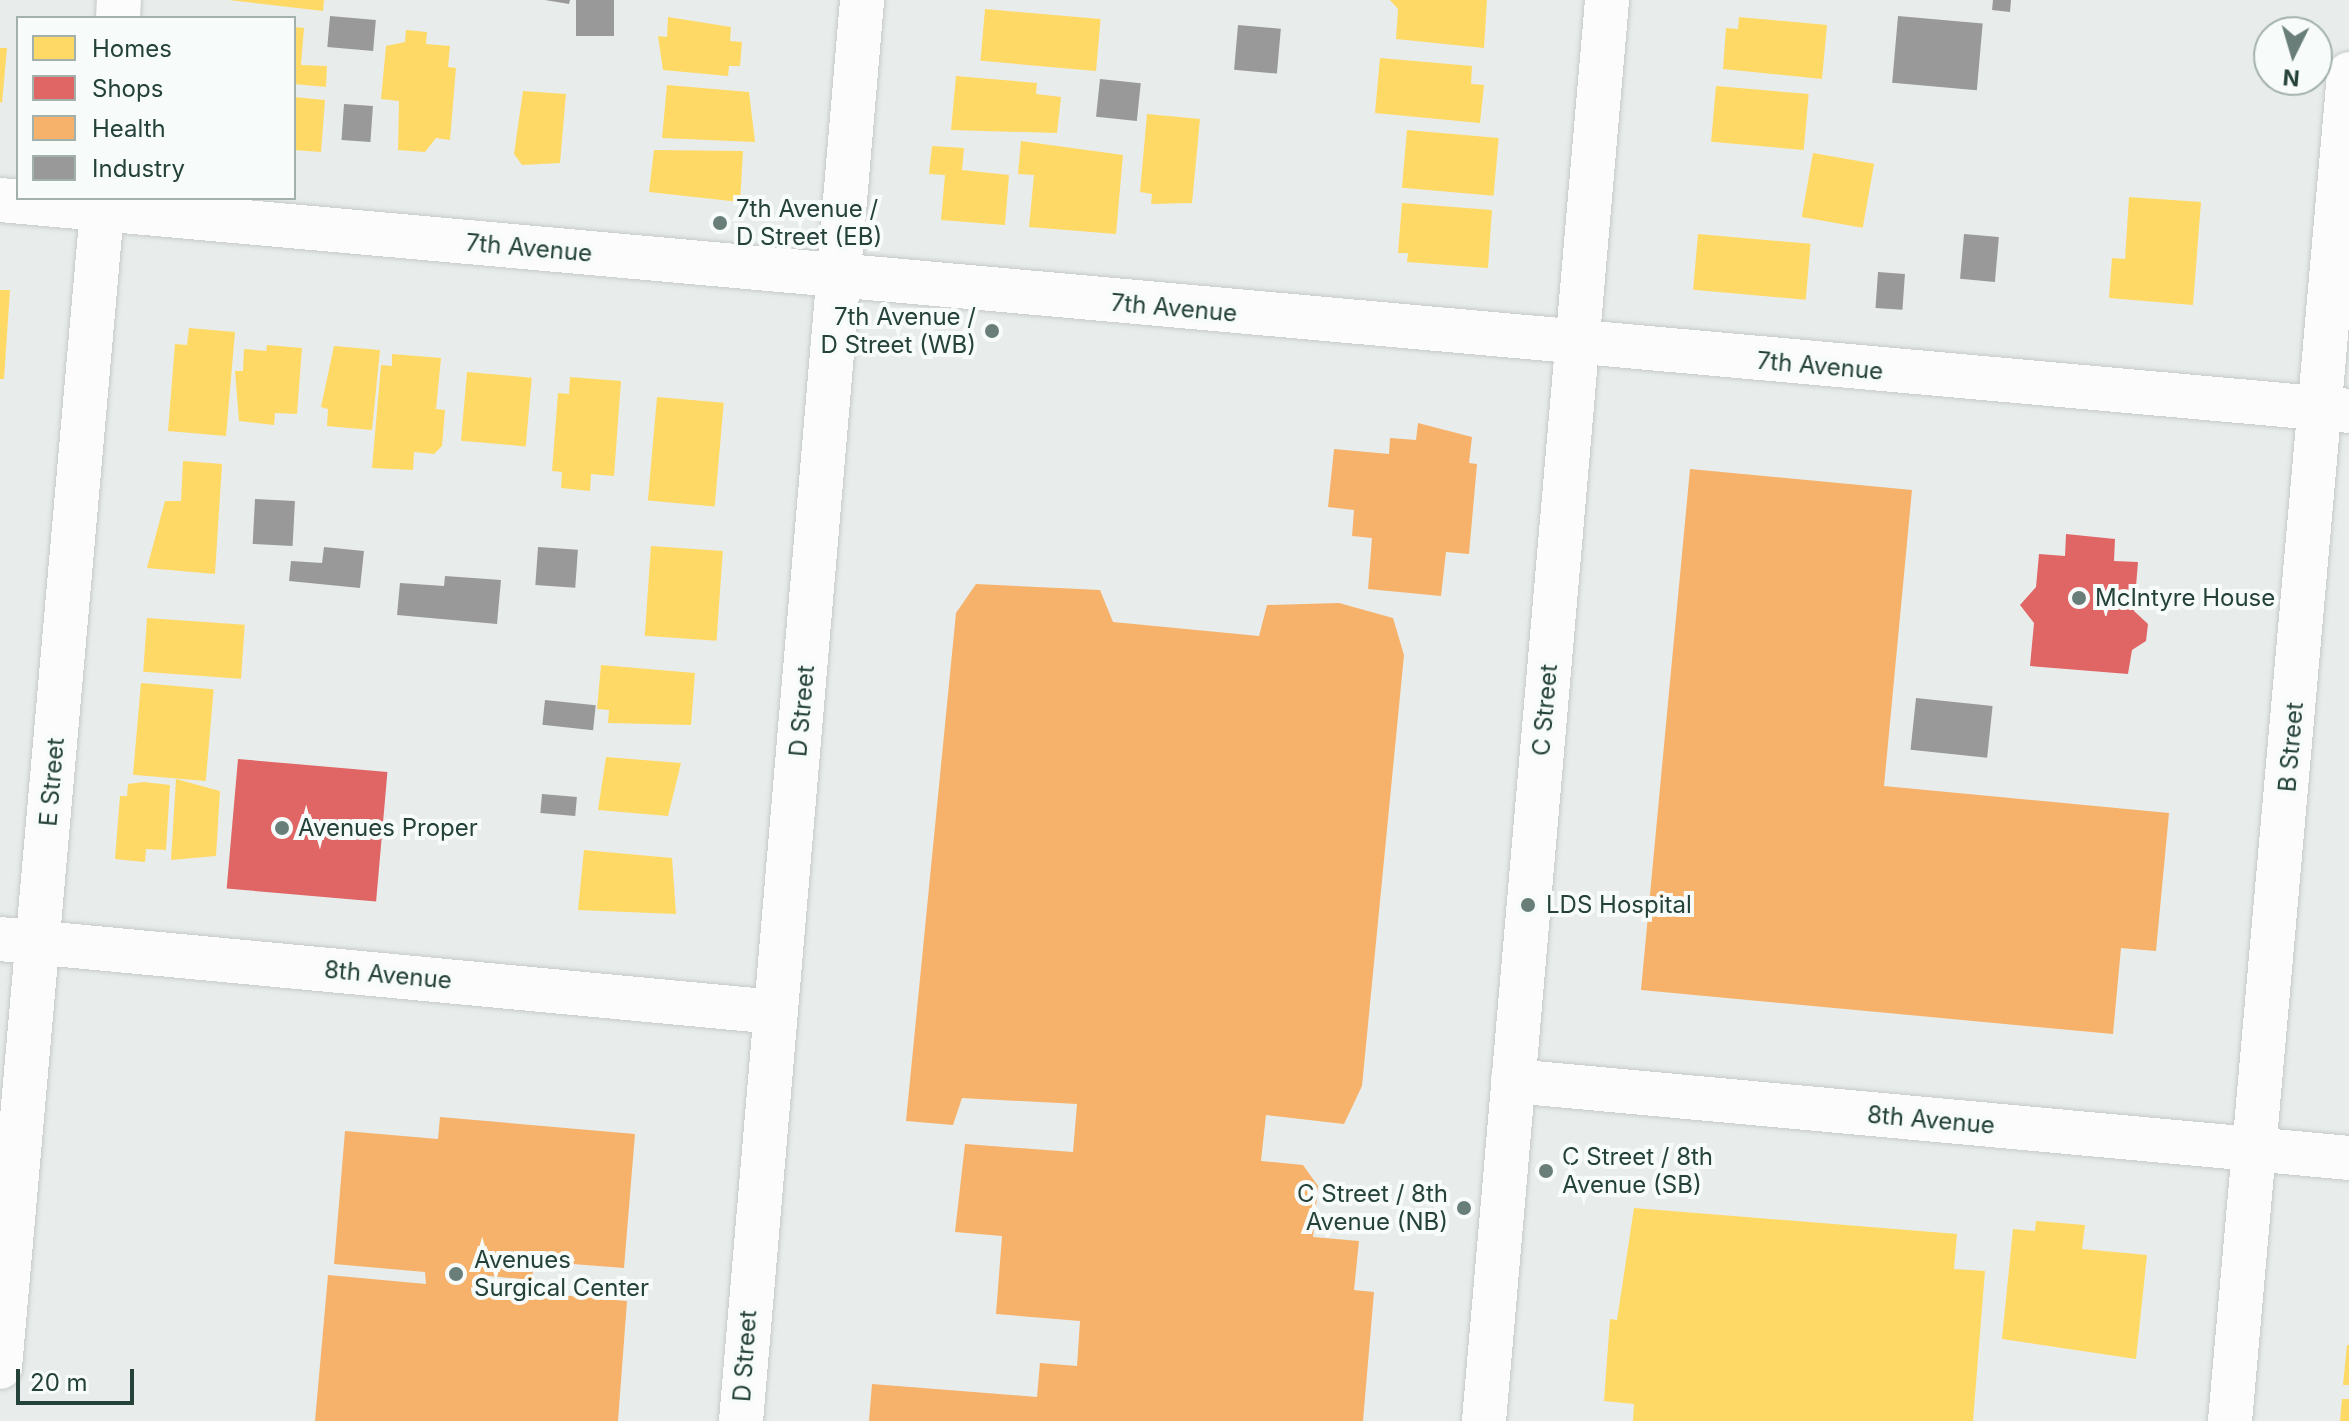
<!DOCTYPE html>
<style>
body{margin:0}
#map{position:relative;width:2349px;height:1421px;overflow:hidden;background:#e8edeb;font-family:Inter,sans-serif}
div>[style]{position:absolute}
[style*='--x']{left:calc(var(--x)*1px);top:calc(var(--y)*1px);width:calc(var(--w)*1px);rotate:calc(var(--a)*1deg)}
.homes>*{inset:0;background:#ffd966;transform-origin:0 0}
.shops>*{inset:0;background:#e06666;transform-origin:0 0}
.health>*{inset:0;background:#f6b26b}
.industry>*{inset:0;background:#999;transform-origin:0 0}
.roads{filter:drop-shadow(0 0 2px #c5cac8) drop-shadow(0 0 2px #c5cac8)}
.minor>*{height:44px;margin:-22px;padding:0 22px;transform-origin:22px;border-radius:22px;background:#fcfcfc}
.tertiary>*{height:44px;margin:-22px;padding:0 22px;transform-origin:22px;border-radius:22px;background:#fcfcfc}
.dots>*{width:22px;height:22px;translate:-50% -50%;box-sizing:border-box;border:4px solid #f7fbf9;border-radius:50%}
span{translate:-50% -50%;white-space:nowrap;text-align:center;line-height:1.15;-webkit-text-stroke:8px #f7fbf9;paint-order:stroke}
.poi-label{font-size:24px;color:#24423a}
.left{translate:0 -50%;text-align:left}
.right{translate:-100% -50%;text-align:right}
.street-label{font-size:24px;color:#24423a}
.legend{position:absolute;left:16px;top:16px;width:280px;height:184px;box-sizing:border-box;background:#f7fbf9;border:2px solid #a3b1ad;margin:0;padding:10px 14px;list-style:none;font-size:24px;color:#24423a}
.legend li{display:flex;align-items:center;gap:16px;height:40px}
.legend b{width:40px;border:2px solid #a3b1ad}
.north{position:absolute;left:2253px;top:16px;width:80px;height:80px;box-sizing:border-box;background:#f7fbf9;border:2px solid #a3b1ad;border-radius:50%;rotate:185deg;font-size:22px;font-weight:700;line-height:32px;text-align:center;color:#24423a}
.north::after{content:'';display:block;margin:auto;width:28px;height:36px;background:#697e78;clip-path:polygon(50% 0,100% 100%,50% 72%,0 100%)}
.scale{position:absolute;left:16px;top:1369px;width:118px;height:36px;box-sizing:border-box;border:4px solid #24423a;border-top:0;padding-left:10px;font-size:24px;line-height:28px;white-space:nowrap;color:#24423a;-webkit-text-stroke:6px #f7fbf9;paint-order:stroke}
</style>
<div id="map">
<div class="homes">
<div style="clip-path:polygon(229px 0,324px 0,323px 11px)"></div>
<div style="clip-path:polygon(1390px 0,1487px 0,1484px 48px,1396px 39px,1398px 9px)"></div>
<div style="left:985px;top:9px;width:116px;height:52px;rotate:5deg"></div>
<div style="clip-path:polygon(668px 17px,731px 27px,730px 41px,742px 42px,740px 66px,729px 66px,728px 76px,663px 70px,658px 36px,667px 37px)"></div>
<div style="clip-path:polygon(1739px 17px,1827px 25px,1822px 79px,1723px 69px,1726px 28px,1738px 29px)"></div>
<div style="clip-path:polygon(294px 27px,304px 28px,301px 65px,327px 66px,326px 87px,294px 84px)"></div>
<div style="clip-path:polygon(406px 30px,427px 32px,426px 44px,450px 46px,448px 67px,456px 68px,450px 140px,436px 138px,425px 152px,398px 150px,399px 101px,381px 99px,386px 46px,405px 42px)"></div>
<div style="clip-path:polygon(0 48px,7px 48px,2px 103px,0 102px)"></div>
<div style="clip-path:polygon(1380px 58px,1472px 66px,1471px 84px,1484px 85px,1480px 123px,1375px 113px)"></div>
<div style="clip-path:polygon(956px 76px,1037px 83px,1036px 94px,1061px 97px,1057px 133px,951px 130px)"></div>
<div style="clip-path:polygon(667px 85px,749px 92px,755px 142px,662px 138px)"></div>
<div style="left:1716px;top:86px;width:93px;height:56px;rotate:5deg"></div>
<div style="clip-path:polygon(523px 91px,566px 94px,560px 163px,522px 165px,514px 154px)"></div>
<div style="clip-path:polygon(294px 97px,325px 100px,321px 152px,294px 150px)"></div>
<div style="clip-path:polygon(1147px 114px,1200px 119px,1192px 203px,1151px 204px,1152px 194px,1140px 192px)"></div>
<div style="left:1407px;top:130px;width:92px;height:58px;rotate:5deg"></div>
<div style="clip-path:polygon(1021px 141px,1123px 155px,1116px 234px,1029px 227px,1034px 175px,1018px 174px)"></div>
<div style="clip-path:polygon(932px 146px,964px 148px,962px 170px,1009px 175px,1005px 225px,941px 220px,945px 175px,929px 174px)"></div>
<div style="clip-path:polygon(654px 150px,743px 151px,740px 202px,649px 192px)"></div>
<div style="left:1813px;top:153px;width:62px;height:65px;rotate:10deg"></div>
<div style="clip-path:polygon(2129px 197px,2201px 202px,2193px 305px,2109px 298px,2112px 258px,2125px 259px)"></div>
<div style="clip-path:polygon(1402px 203px,1492px 210px,1488px 268px,1407px 262px,1408px 253px,1398px 253px)"></div>
<div style="left:1698px;top:234px;width:113px;height:56px;rotate:5deg"></div>
<div style="clip-path:polygon(0 290px,10px 290px,4px 379px,0 379px)"></div>
<div style="clip-path:polygon(189px 328px,235px 332px,226px 436px,168px 431px,175px 344px,187px 345px)"></div>
<div style="clip-path:polygon(267px 345px,302px 348px,297px 414px,275px 413px,274px 425px,239px 421px,235px 371px,243px 371px,244px 349px,266px 351px)"></div>
<div style="clip-path:polygon(334px 346px,380px 350px,372px 430px,327px 426px,328px 409px,321px 407px)"></div>
<div style="clip-path:polygon(392px 354px,441px 358px,436px 409px,445px 410px,442px 446px,434px 454px,414px 452px,413px 470px,372px 468px,381px 365px,392px 366px)"></div>
<div style="left:467px;top:372px;width:65px;height:69px;rotate:5deg"></div>
<div style="clip-path:polygon(570px 377px,621px 381px,614px 476px,591px 474px,590px 491px,561px 488px,562px 472px,552px 471px,558px 393px,569px 394px)"></div>
<div style="left:657px;top:397px;width:67px;height:104px;rotate:5deg"></div>
<div style="clip-path:polygon(183px 461px,222px 464px,215px 574px,147px 568px,165px 501px,181px 501px)"></div>
<div style="left:651px;top:546px;width:72px;height:90px;rotate:4deg"></div>
<div style="left:147px;top:618px;width:98px;height:54px;rotate:4deg"></div>
<div style="clip-path:polygon(601px 665px,695px 673px,691px 725px,608px 723px,609px 710px,597px 709px)"></div>
<div style="left:141px;top:683px;width:73px;height:92px;rotate:5deg"></div>
<div style="clip-path:polygon(606px 757px,681px 763px,668px 816px,598px 810px)"></div>
<div style="clip-path:polygon(176px 779px,220px 791px,216px 856px,171px 860px)"></div>
<div style="clip-path:polygon(144px 782px,170px 785px,166px 850px,146px 849px,145px 862px,115px 859px,120px 796px,127px 796px,128px 784px)"></div>
<div style="clip-path:polygon(584px 850px,672px 858px,676px 914px,578px 910px)"></div>
<div style="clip-path:polygon(1634px 1208px,1957px 1234px,1954px 1269px,1985px 1271px,1973px 1421px,1633px 1421px,1634px 1404px,1604px 1401px,1610px 1319px,1617px 1320px)"></div>
<div style="clip-path:polygon(2036px 1221px,2085px 1225px,2082px 1249px,2147px 1255px,2136px 1359px,2002px 1339px,2013px 1229px,2035px 1231px)"></div>
<div style="clip-path:polygon(2347px 1345px,2349px 1345px,2349px 1385px,2343px 1385px)"></div>
<div style="clip-path:polygon(2342px 1399px,2349px 1399px,2349px 1421px,2340px 1421px)"></div>
</div>
<div class="shops">
<div style="clip-path:polygon(2066px 534px,2115px 539px,2114px 561px,2138px 562px,2134px 611px,2148px 624px,2146px 641px,2132px 650px,2128px 674px,2030px 666px,2034px 623px,2020px 605px,2036px 587px,2039px 554px,2065px 556px)"></div>
<div style="left:238px;top:759px;width:150px;height:130px;rotate:5deg"></div>
</div>
<div class="health">
<div style="clip-path:polygon(1418px 423px,1472px 437px,1469px 463px,1477px 464px,1469px 554px,1446px 552px,1441px 596px,1368px 589px,1372px 538px,1352px 536px,1354px 510px,1328px 507px,1334px 449px,1389px 454px,1390px 438px,1416px 440px)"></div>
<div style="clip-path:polygon(1690px 469px,1912px 490px,1884px 786px,2169px 813px,2156px 951px,2121px 948px,2113px 1034px,1641px 990px)"></div>
<div style="clip-path:polygon(976px 584px,1100px 590px,1113px 622px,1259px 636px,1267px 605px,1339px 603px,1393px 618px,1404px 655px,1362px 1086px,1344px 1124px,1266px 1115px,1261px 1161px,1303px 1165px,1318px 1186px,1313px 1237px,1359px 1241px,1354px 1290px,1374px 1292px,1363px 1421px,869px 1421px,872px 1384px,1037px 1397px,1040px 1363px,1077px 1366px,1080px 1321px,996px 1314px,1002px 1236px,955px 1232px,965px 1144px,1073px 1152px,1077px 1104px,962px 1098px,953px 1125px,906px 1121px,956px 613px)"></div>
<div style="clip-path:polygon(440px 1117px,635px 1134px,624px 1268px,534px 1261px,532px 1280px,479px 1275px,479px 1288px,627px 1301px,618px 1421px,315px 1421px,328px 1275px,426px 1284px,425px 1272px,334px 1264px,345px 1131px,438px 1139px)"></div>
</div>
<div class="industry">
<div style="clip-path:polygon(545px 0,570px 0,569px 4px)"></div>
<div style="left:576px;top:0;width:38px;height:36px"></div>
<div style="clip-path:polygon(1993px 0,2011px 0,2010px 12px,1992px 10px)"></div>
<div style="left:330px;top:16px;width:46px;height:31px;rotate:5deg"></div>
<div style="left:1898px;top:16px;width:85px;height:67px;rotate:5deg"></div>
<div style="left:1238px;top:25px;width:43px;height:45px;rotate:5deg"></div>
<div style="left:1100px;top:79px;width:41px;height:38px;rotate:6deg"></div>
<div style="left:344px;top:104px;width:29px;height:36px;rotate:4deg"></div>
<div style="left:1964px;top:234px;width:35px;height:45px;rotate:5deg"></div>
<div style="left:1878px;top:272px;width:27px;height:36px;rotate:4deg"></div>
<div style="left:255px;top:499px;width:40px;height:45px;rotate:3deg"></div>
<div style="clip-path:polygon(324px 547px,364px 551px,360px 588px,289px 581px,291px 561px,322px 563px)"></div>
<div style="left:538px;top:547px;width:40px;height:38px;rotate:4deg"></div>
<div style="clip-path:polygon(445px 576px,501px 580px,497px 624px,397px 615px,400px 583px,444px 586px)"></div>
<div style="left:1916px;top:698px;width:77px;height:52px;rotate:6deg"></div>
<div style="left:545px;top:700px;width:51px;height:25px;rotate:6deg"></div>
<div style="left:542px;top:794px;width:35px;height:19px;rotate:5deg"></div>
</div>
<div class="roads">
<div class="minor">
<div style="--x:0;--y:200;--w:2358;--a:5.13"></div>
<div style="--x:0;--y:939;--w:778;--a:5.38"></div>
<div style="--x:1513;--y:1081;--w:840;--a:5.26"></div>
<div style="--x:741;--y:1421;--w:1426;--a:-85.13"></div>
<div style="--x:1484;--y:1421;--w:1426;--a:-85.05"></div>
</div>
<div class="tertiary">
<div style="--x:118;--y:18;--w:18;--a:-87"></div>
<div style="--x:0;--y:1367;--w:1174;--a:-84.96"></div>
<div style="--x:2230;--y:1421;--w:1352;--a:-84.95"></div>
</div>
</div>
<div class="dots">
<div style="left:720px;top:223px;background:#697e78"></div>
<div style="left:992px;top:331px;background:#697e78"></div>
<div style="left:2079px;top:598px;background:#697e78"></div>
<div style="left:282px;top:828px;background:#697e78"></div>
<div style="left:1528px;top:905px;background:#697e78"></div>
<div style="left:1546px;top:1171px;background:#697e78"></div>
<div style="left:1464px;top:1208px;background:#697e78"></div>
<div style="left:456px;top:1274px;background:#697e78"></div>
</div>
<div class="poi-label">
<span class="left" style="left:736px;top:223px">7th Avenue /<br>D Street (EB)</span>
<span class="right" style="left:976px;top:331px">7th Avenue /<br>D Street (WB)</span>
<span class="left" style="left:2095px;top:598px">McIntyre House</span>
<span class="left" style="left:298px;top:828px">Avenues Proper</span>
<span class="left" style="left:1546px;top:905px">LDS Hospital</span>
<span class="left" style="left:1562px;top:1171px">C Street / 8th<br>Avenue (SB)</span>
<span class="right" style="left:1448px;top:1208px">C Street / 8th<br>Avenue (NB)</span>
<span class="left" style="left:474px;top:1274px">Avenues<br>Surgical Center</span>
</div>
<div class="street-label">
<span style="left:529px;top:248px;rotate:5deg">7th Avenue</span>
<span style="left:1174px;top:308px;rotate:5deg">7th Avenue</span>
<span style="left:1820px;top:366px;rotate:5deg">7th Avenue</span>
<span style="left:1545px;top:710px;rotate:-85deg">C Street</span>
<span style="left:802px;top:711px;rotate:-85deg">D Street</span>
<span style="left:2291px;top:747px;rotate:-85deg">B Street</span>
<span style="left:52px;top:782px;rotate:-85deg">E Street</span>
<span style="left:388px;top:975px;rotate:5deg">8th Avenue</span>
<span style="left:1931px;top:1120px;rotate:5deg">8th Avenue</span>
<span style="left:745px;top:1356px;rotate:-86deg">D Street</span>
</div>
<ul class="legend">
<li><b style="height:22px;background:#ffd966"></b>Homes</li>
<li><b style="height:22px;background:#e06666"></b>Shops</li>
<li><b style="height:22px;background:#f6b26b"></b>Health</li>
<li><b style="height:22px;background:#999"></b>Industry</li>
</ul>
<div class="north">N</div>
<div class="scale">20 m</div>
</div>
